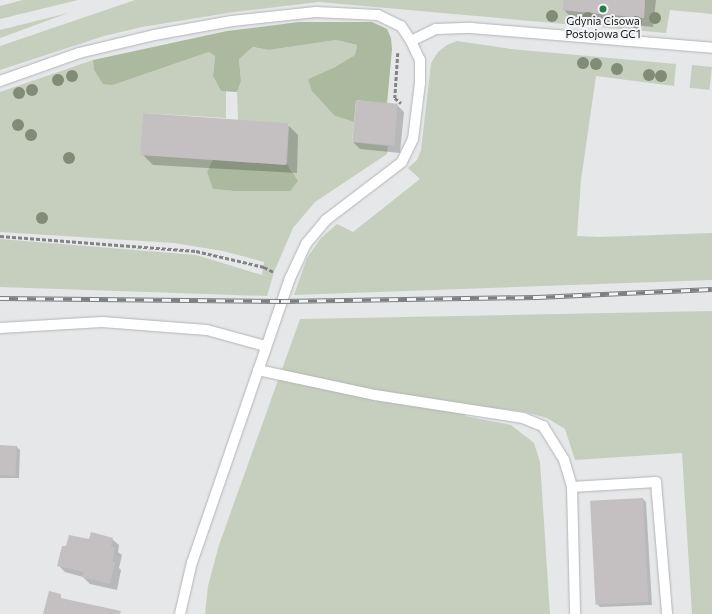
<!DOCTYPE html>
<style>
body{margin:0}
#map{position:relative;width:712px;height:614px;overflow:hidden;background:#e5e7e9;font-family:Commissioner,sans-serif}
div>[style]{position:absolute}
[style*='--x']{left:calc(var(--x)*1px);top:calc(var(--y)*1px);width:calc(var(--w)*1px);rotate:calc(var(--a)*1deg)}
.green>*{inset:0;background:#c6cfbd;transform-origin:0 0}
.forest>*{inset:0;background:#abb99e}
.shadow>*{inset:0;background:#0003}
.building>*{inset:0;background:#c4c0c2;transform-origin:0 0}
.path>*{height:2.5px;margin-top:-1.25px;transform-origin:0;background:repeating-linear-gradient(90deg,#818384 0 4px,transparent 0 6px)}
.roads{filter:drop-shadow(0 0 1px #b2b4b7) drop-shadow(0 0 1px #b2b4b7)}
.service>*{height:10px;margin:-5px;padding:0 5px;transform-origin:5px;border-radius:5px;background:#fff}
.rail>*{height:4.5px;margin-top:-2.25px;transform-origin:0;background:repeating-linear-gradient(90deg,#f2f4f7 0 9px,#7c7e7f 0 18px);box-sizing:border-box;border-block:1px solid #7c7e7f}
.trees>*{width:12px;height:12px;margin:-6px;border-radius:50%;background:#818c76}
.dots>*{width:11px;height:11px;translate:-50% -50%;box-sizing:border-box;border:2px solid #f2f4f7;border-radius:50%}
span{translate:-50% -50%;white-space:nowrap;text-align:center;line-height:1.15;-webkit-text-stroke:4px #f2f4f7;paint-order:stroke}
.poi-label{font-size:11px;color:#161718}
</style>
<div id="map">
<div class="green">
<div style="clip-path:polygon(23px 0,78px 0,0 19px,0 6px)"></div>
<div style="clip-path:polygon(135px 0,563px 0,562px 10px,644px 18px,645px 0,712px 0,712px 14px,670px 10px,666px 33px,319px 2px,234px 12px,142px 27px,104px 36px,0 70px,0 46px)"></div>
<div style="clip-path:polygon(68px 13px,0 38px,0 30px)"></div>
<div style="clip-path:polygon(336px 40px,357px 45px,355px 55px,335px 67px,308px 79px,335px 116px,354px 122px,352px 142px,388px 146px,387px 154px,315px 202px,293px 228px,274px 272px,267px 296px,0 287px,0 239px,196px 255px,262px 275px,264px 262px,223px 251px,174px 243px,0 232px,0 92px,93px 60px,94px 70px,113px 85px,209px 52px,215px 56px,213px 76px,221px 91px,226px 91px,226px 118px,143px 113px,142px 155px,213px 159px,207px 172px,214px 189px,234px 191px,290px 191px,292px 171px,287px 164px,289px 124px,238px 121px,237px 92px,241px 81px,239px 59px,253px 47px,269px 50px)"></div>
<div style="clip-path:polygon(457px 41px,511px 49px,676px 64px,674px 86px,596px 76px,581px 180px,577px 236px,599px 237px,712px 233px,712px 280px,294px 295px,307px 258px,321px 238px,337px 224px,353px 232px,420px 179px,408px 168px,417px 160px,421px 150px,431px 63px,438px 52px,447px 45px)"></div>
<div style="left:692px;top:65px;width:20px;height:23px;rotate:6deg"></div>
<div style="clip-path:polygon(712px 311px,712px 614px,692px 614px,682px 453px,575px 460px,565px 429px,547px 418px,521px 411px,466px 405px,465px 416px,511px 425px,534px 443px,540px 462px,550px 614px,205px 614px,208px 586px,219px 545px,300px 319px)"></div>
</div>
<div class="forest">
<div style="clip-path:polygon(299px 22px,372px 22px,387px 29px,391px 38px,392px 49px,387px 104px,356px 100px,354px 122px,335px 116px,312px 91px,308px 79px,335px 67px,355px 55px,357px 45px,336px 40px,269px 50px,253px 47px,239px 59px,241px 81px,237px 92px,221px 91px,213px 76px,215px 56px,209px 52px,113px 85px,103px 84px,94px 70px,93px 60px,227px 31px)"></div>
<div style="clip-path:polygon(213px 159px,287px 164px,298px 181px,290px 191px,234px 191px,213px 189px,207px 172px)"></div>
</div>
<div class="shadow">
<div style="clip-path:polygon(564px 0,656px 0,653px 27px,573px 19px,563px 9px)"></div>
<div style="clip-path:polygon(397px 105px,404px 112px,400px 153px,360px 149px,353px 142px)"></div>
<div style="clip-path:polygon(288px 125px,298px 135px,297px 173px,153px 165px,143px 155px)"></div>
<div style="clip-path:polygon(0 446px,17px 447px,20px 450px,19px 478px,0 478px)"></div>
<div style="clip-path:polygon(643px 499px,646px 502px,652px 605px,600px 607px,597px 604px)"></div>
<div style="clip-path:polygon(112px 539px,119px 545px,118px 552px,122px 555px,119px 568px,121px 570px,117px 590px,90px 584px,83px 577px,65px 572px,58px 565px,67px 547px,90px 541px)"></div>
</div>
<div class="building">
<div style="clip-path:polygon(563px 0,645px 0,644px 18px,562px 10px)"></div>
<div style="left:356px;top:100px;width:42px;height:42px;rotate:5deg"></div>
<div style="left:143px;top:113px;width:146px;height:42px;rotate:4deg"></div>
<div style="left:0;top:445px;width:17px;height:30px;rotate:3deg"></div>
<div style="left:643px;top:498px;width:104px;height:53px;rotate:87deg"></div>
<div style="clip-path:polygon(91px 532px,113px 538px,111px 546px,115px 548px,112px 562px,115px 562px,110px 584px,82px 577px,84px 572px,57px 566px,62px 546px,66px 546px,69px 535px,89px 539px)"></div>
<div style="clip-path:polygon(49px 591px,61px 594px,61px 598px,121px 611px,120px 614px,43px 614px)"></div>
</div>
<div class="path">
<div style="--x:398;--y:53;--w:45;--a:93.8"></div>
<div style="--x:395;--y:98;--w:8;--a:40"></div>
<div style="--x:0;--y:236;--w:197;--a:4.4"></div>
<div style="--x:196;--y:251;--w:70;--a:13.2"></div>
<div style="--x:264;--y:267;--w:11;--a:27"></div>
</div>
<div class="roads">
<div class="service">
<div style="--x:411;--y:41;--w:28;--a:-26"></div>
<div style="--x:436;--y:29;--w:35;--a:-2"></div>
<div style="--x:471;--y:28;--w:242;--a:4.7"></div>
<div style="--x:0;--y:81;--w:84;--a:-19.5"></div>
<div style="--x:79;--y:53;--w:77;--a:-13.5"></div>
<div style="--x:154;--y:35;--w:79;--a:-10.2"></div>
<div style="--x:232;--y:21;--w:84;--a:-6.1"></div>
<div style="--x:316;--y:12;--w:62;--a:2.8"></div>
<div style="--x:378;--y:15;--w:25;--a:26"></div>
<div style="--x:401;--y:26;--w:18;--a:56"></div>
<div style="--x:411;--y:41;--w:21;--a:65"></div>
<div style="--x:420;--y:60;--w:23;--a:90"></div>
<div style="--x:420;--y:83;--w:56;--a:97.1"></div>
<div style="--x:413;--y:139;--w:25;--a:116"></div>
<div style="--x:402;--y:162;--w:96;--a:142.7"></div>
<div style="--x:326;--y:220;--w:31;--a:130"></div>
<div style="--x:306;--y:244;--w:38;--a:115"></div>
<div style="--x:290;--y:278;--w:300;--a:109"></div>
<div style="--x:192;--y:562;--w:53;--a:103"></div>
<div style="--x:0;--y:328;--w:102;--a:-3.4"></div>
<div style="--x:102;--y:322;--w:105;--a:4.4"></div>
<div style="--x:207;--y:330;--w:60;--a:15.4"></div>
<div style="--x:258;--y:370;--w:120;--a:12.1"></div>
<div style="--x:375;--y:395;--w:150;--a:8.8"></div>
<div style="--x:523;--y:418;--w:22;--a:22"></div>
<div style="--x:543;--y:426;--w:40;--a:58"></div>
<div style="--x:564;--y:460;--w:28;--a:73"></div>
<div style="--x:572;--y:487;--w:127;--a:88.6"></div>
<div style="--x:572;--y:487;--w:84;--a:-3.4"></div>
<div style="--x:656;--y:482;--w:132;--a:85.2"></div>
</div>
</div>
<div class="rail">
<div style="--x:0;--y:298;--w:281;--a:0.6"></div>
<div style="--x:281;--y:301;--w:256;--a:-0.9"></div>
<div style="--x:537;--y:297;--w:175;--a:-2.6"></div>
</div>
<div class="trees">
<div style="left:552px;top:16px"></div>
<div style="left:588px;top:18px"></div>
<div style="left:655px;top:18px"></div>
<div style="left:636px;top:22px"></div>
<div style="left:583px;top:63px"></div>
<div style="left:596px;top:64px"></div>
<div style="left:617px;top:69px"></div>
<div style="left:649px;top:75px"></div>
<div style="left:72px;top:76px"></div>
<div style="left:661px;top:76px"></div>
<div style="left:58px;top:80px"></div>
<div style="left:32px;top:90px"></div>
<div style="left:19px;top:93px"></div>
<div style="left:18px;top:125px"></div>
<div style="left:31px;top:135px"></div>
<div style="left:69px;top:158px"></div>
<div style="left:42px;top:218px"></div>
</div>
<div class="dots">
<div style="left:603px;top:9px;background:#2a7948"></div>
</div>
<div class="poi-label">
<span style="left:603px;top:28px">Gdynia Cisowa<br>Postojowa GC1</span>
</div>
</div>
